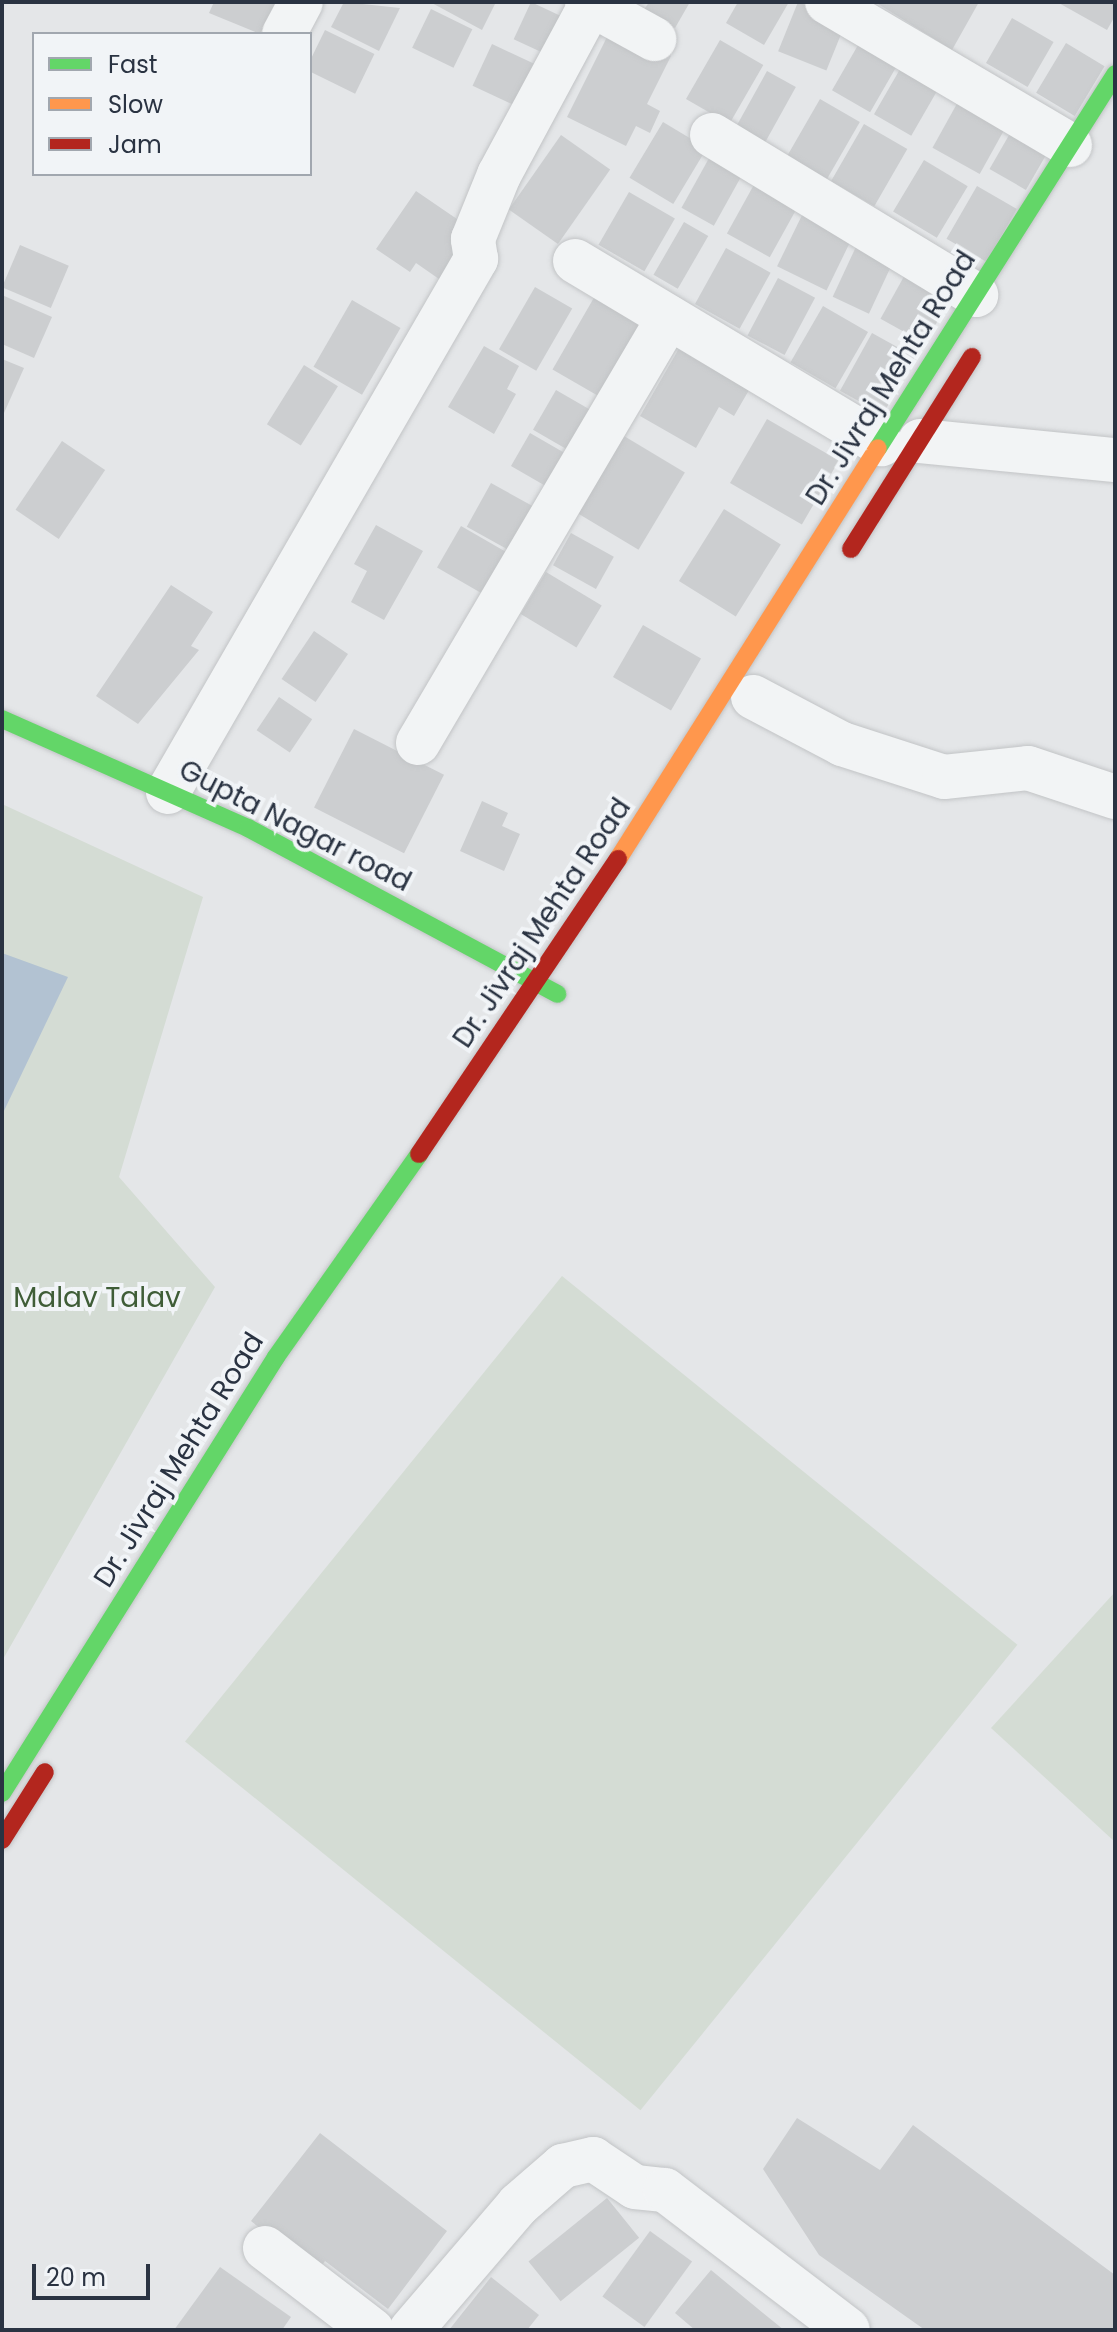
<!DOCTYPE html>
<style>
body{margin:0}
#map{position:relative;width:1117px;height:2332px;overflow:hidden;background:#e4e6e8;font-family:Poppins,sans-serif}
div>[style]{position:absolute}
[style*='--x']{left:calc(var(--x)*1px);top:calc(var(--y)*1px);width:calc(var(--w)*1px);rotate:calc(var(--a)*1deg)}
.green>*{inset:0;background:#d4dcd4;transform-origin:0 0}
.water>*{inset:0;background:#b2c2d2}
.building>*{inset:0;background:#ccced0;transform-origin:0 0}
.roads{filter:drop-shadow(0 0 2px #c2c4c6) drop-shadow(0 0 2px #c2c4c6)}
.street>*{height:44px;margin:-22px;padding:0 22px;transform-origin:22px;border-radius:22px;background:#f2f4f5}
.fast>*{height:18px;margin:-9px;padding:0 9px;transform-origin:9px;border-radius:9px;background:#63d668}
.slow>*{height:18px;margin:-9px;padding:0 9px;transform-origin:9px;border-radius:9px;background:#ff974d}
.jam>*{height:18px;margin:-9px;padding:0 9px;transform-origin:9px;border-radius:9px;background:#b3261e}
span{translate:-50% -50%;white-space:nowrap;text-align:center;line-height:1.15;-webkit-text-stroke:8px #f1f4f7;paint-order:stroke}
.street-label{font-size:28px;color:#2a3342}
.park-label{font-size:28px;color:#3f5d37}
.frame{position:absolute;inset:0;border:4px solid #2a3342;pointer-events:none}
.legend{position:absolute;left:32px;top:32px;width:280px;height:144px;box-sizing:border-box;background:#f1f4f7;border:2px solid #a1a7af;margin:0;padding:10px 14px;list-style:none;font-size:24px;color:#2a3342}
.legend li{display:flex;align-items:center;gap:16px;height:40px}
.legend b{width:40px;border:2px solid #a1a7af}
.scale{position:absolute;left:32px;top:2264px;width:118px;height:36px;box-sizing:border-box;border:4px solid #2a3342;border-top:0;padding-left:10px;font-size:24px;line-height:28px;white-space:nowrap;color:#2a3342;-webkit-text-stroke:6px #f1f4f7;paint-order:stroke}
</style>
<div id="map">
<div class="green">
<div style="clip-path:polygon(2px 804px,203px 897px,119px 1177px,215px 1287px,2px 1661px)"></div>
<div style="left:562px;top:1276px;width:586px;height:599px;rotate:39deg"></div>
<div style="clip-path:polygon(1115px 1592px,1115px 1842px,991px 1728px)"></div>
</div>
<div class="water">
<div style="clip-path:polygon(2px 953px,68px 977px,2px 1115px)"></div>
</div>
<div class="building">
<div style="clip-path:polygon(214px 2px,276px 2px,260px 34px,209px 13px)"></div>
<div style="clip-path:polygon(344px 2px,400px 8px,379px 51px,331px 27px)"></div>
<div style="clip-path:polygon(430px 2px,496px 2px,482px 30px)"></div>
<div style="left:531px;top:2px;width:50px;height:41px;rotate:25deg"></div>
<div style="clip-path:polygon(649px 2px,690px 2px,675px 28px,644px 10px)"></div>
<div style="clip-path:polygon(738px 2px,789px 2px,764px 45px,726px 23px)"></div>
<div style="left:798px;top:2px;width:52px;height:53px;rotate:22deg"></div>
<div style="clip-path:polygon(875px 2px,979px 2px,952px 50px)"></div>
<div style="clip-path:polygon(1057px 2px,1115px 2px,1115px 16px,1107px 30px)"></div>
<div style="left:431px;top:9px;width:46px;height:43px;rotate:26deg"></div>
<div style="left:1012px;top:18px;width:48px;height:52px;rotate:30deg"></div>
<div style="clip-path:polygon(612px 27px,671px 56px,647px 104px,660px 111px,650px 133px,636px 126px,626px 146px,567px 117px)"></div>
<div style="left:325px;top:30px;width:55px;height:44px;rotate:26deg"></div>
<div style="left:865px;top:33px;width:44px;height:66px;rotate:30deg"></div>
<div style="left:720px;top:40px;width:50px;height:68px;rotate:30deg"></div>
<div style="left:1066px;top:43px;width:45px;height:58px;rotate:31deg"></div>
<div style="left:492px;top:44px;width:56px;height:46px;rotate:25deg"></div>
<div style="left:907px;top:57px;width:43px;height:66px;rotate:30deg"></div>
<div style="left:767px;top:71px;width:33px;height:67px;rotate:29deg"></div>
<div style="left:964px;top:91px;width:54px;height:65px;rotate:29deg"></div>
<div style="left:820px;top:99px;width:46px;height:66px;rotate:30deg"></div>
<div style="left:663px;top:122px;width:51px;height:65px;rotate:31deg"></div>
<div style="left:1016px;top:123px;width:42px;height:53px;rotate:30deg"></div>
<div style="left:864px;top:124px;width:50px;height:66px;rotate:30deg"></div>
<div style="left:561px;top:135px;width:60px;height:91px;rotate:35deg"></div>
<div style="left:713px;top:151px;width:37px;height:65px;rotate:29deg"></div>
<div style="left:924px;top:160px;width:51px;height:60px;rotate:31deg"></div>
<div style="left:756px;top:181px;width:49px;height:60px;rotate:29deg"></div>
<div style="left:977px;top:186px;width:46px;height:61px;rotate:30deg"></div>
<div style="clip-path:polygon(416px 191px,473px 230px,439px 279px,416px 263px,410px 272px,376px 249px)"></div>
<div style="left:629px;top:192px;width:53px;height:61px;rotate:30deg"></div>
<div style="left:806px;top:207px;width:55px;height:66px;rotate:26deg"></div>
<div style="left:684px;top:222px;width:28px;height:61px;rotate:30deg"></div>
<div style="left:861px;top:236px;width:40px;height:67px;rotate:25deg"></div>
<div style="left:20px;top:245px;width:53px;height:46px;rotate:23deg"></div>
<div style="left:726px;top:248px;width:51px;height:64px;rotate:29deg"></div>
<div style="left:912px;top:262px;width:51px;height:65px;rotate:29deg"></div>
<div style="left:778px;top:278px;width:42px;height:65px;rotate:28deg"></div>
<div style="left:535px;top:287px;width:43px;height:72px;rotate:30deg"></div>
<div style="left:599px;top:289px;width:67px;height:93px;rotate:30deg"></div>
<div style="clip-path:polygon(2px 295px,52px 317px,34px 358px,2px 344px)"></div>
<div style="left:352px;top:300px;width:56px;height:77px;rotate:30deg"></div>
<div style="left:823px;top:306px;width:52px;height:65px;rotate:30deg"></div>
<div style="left:872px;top:333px;width:49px;height:66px;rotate:29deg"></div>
<div style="clip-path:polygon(685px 338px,756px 378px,734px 416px,719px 407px,696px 448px,640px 416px)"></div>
<div style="clip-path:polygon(484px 346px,519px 366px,507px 389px,516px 394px,494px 434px,448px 407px)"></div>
<div style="clip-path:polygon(2px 359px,24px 368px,4px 413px,2px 412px)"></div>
<div style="left:304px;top:365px;width:40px;height:70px;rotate:32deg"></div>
<div style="left:556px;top:390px;width:56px;height:46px;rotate:30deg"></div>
<div style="left:767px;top:419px;width:83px;height:74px;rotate:30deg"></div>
<div style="left:530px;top:433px;width:53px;height:38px;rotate:30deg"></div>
<div style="left:624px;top:436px;width:71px;height:90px;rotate:31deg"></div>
<div style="left:62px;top:441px;width:52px;height:83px;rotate:34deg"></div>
<div style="left:491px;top:483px;width:65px;height:50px;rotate:29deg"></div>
<div style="left:724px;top:509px;width:67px;height:85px;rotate:32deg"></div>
<div style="clip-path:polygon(376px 525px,423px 551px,384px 620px,351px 602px,367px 571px,354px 564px)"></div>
<div style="left:461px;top:526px;width:67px;height:48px;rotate:30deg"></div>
<div style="left:571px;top:533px;width:49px;height:37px;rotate:29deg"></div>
<div style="left:546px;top:572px;width:65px;height:49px;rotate:31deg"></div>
<div style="clip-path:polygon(171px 585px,213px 612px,191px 646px,199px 650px,138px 724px,96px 696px)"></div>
<div style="left:643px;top:625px;width:67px;height:60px;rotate:30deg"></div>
<div style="left:314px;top:631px;width:41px;height:58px;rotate:34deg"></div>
<div style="left:279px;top:697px;width:40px;height:40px;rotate:34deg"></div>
<div style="left:354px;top:729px;width:101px;height:88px;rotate:27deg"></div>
<div style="clip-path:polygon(482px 801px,508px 813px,502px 826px,520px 834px,504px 871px,460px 851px)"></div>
<div style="clip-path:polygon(797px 2118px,880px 2170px,913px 2125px,1115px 2275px,1115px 2330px,925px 2330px,819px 2255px,763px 2169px)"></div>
<div style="clip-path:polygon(320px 2133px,447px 2231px,388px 2309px,325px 2261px,316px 2273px,251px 2221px)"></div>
<div style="left:607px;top:2198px;width:51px;height:101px;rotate:51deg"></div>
<div style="left:650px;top:2231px;width:52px;height:81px;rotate:36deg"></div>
<div style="clip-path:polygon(220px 2267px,291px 2317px,282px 2330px,174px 2330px)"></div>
<div style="clip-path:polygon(711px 2270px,763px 2313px,784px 2330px,695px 2330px,675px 2313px)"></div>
<div style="clip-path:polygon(491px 2277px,539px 2315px,527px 2330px,449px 2330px)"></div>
</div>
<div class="roads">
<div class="street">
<div style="--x:587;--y:2;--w:77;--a:28.9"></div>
<div style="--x:827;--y:2;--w:282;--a:30.5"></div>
<div style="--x:284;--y:34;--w:36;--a:-62"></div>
<div style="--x:712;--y:135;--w:309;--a:31.2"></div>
<div style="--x:575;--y:261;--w:357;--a:30.9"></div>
<div style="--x:920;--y:441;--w:196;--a:5.6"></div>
<div style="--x:753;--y:697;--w:101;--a:27.8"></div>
<div style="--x:842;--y:744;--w:107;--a:17.9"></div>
<div style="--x:944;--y:777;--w:84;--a:-6.1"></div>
<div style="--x:1028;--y:768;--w:92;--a:18.4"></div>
<div style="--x:418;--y:743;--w:494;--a:-59.5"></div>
<div style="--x:168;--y:792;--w:616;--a:-59.98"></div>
<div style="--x:476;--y:259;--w:20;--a:-99"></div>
<div style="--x:473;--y:239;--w:69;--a:-67.9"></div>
<div style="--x:499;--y:175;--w:194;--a:-61.7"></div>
<div style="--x:265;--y:2248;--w:135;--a:37.5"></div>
<div style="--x:411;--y:2330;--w:165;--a:-49.4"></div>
<div style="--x:518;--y:2205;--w:60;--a:-40.9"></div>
<div style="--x:563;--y:2166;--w:31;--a:-13"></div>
<div style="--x:593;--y:2159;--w:50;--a:33.7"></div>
<div style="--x:635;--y:2187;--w:30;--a:6"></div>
<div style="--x:665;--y:2190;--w:230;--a:37.4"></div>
</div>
<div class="fast">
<div style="--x:878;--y:448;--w:443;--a:-57.6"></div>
<div style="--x:2;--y:719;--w:269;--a:23.9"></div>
<div style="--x:248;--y:828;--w:351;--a:28.2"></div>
<div style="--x:2;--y:1793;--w:515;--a:-57.85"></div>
<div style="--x:276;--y:1357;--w:248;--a:-54.8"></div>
</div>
<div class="slow">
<div style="--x:618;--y:859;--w:486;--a:-57.7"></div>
</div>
<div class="jam">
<div style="--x:851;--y:549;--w:227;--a:-57.8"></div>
<div style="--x:419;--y:1154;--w:356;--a:-56"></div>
<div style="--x:2;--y:1840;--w:80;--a:-57.7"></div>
</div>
</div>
<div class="street-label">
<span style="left:891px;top:378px;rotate:-58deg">Dr. Jivraj Mehta Road</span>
<span style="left:295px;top:826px;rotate:27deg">Gupta Nagar road</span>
<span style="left:542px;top:923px;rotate:-56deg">Dr. Jivraj Mehta Road</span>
<span style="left:179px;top:1460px;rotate:-58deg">Dr. Jivraj Mehta Road</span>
</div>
<div class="park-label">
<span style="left:97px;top:1298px">Malav Talav</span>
</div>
<div class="frame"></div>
<ul class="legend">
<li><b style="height:10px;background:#63d668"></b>Fast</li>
<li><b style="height:10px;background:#ff974d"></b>Slow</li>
<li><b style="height:10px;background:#b3261e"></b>Jam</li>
</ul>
<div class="scale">20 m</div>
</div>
